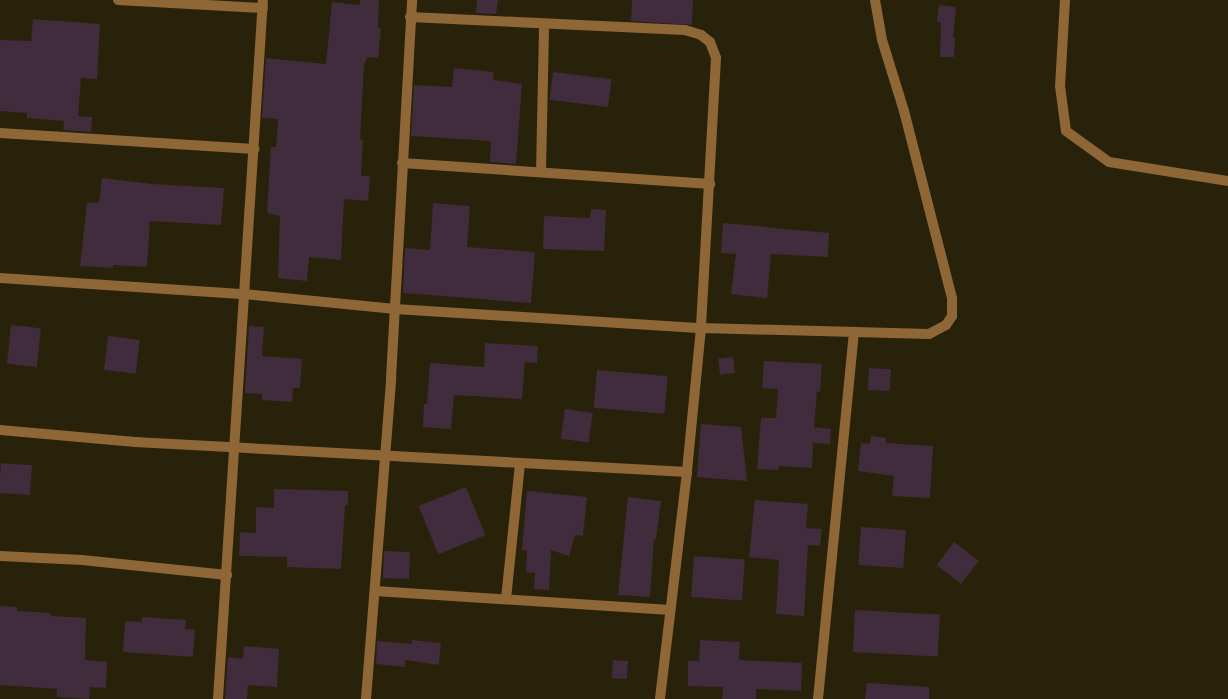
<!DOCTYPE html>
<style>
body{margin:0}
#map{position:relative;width:1228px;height:699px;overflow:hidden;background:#28220a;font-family:"Space Grotesk",sans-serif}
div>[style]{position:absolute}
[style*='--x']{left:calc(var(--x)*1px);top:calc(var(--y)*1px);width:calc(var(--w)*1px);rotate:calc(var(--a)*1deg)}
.building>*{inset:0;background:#402c3c;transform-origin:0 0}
.minor>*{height:10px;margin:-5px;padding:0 5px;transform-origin:5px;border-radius:5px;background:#8f6636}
span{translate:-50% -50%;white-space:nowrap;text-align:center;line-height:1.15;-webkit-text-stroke:4.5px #1f1802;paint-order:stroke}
</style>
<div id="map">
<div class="building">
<div style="clip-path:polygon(360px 0,379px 0,378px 28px,381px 29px,378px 58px,367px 57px,364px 66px,360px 139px,363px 140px,361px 176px,370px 176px,368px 201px,344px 199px,341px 260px,309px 257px,307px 281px,278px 278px,280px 216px,267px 213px,271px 147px,276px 147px,278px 119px,262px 118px,266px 58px,326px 64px,332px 2px,360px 5px)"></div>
<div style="clip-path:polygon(477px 0,498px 0,496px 14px,476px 13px)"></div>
<div style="clip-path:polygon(632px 0,693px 0,692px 25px,631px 21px)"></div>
<div style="clip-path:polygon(939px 5px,956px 7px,953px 38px,955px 38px,954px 57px,940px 57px,941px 22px,937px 22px)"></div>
<div style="clip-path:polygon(33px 19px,100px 24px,97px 79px,81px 78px,78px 116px,92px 117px,91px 132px,63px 130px,64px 121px,27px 118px,27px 113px,0 111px,0 40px,31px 41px)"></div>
<div style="clip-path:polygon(454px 68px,494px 72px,493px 80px,522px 84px,516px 164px,490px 162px,491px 141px,411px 136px,414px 85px,452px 87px)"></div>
<div style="left:553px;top:72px;width:59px;height:28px;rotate:7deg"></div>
<div style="clip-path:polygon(102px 178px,152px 184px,224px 188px,221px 225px,150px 221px,147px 267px,113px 265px,113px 268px,80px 266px,87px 202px,99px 203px)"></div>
<div style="clip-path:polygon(433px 203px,470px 206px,467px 247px,535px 252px,531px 303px,403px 293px,405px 248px,430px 250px)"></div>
<div style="clip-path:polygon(591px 209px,606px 210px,604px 251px,543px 249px,544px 216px,590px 218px)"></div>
<div style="clip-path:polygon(723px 223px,829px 233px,828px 257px,771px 254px,767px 298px,731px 294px,736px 254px,721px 253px)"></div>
<div style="left:11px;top:325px;width:30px;height:39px;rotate:6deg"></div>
<div style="clip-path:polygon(249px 326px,264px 327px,262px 356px,302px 359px,300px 388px,293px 388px,292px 402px,262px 400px,262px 394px,245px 393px)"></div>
<div style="left:108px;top:336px;width:32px;height:34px;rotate:7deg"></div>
<div style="clip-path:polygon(485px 343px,538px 346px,537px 363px,525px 362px,522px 399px,454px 395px,451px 429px,423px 427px,424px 404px,427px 404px,430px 363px,484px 367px)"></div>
<div style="left:733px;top:357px;width:16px;height:15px;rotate:83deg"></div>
<div style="clip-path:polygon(764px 361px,822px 364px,820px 392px,817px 391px,814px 427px,831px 429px,830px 444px,813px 443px,812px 468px,779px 466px,778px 470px,757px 469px,761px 418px,776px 418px,778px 389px,762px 388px)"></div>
<div style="left:869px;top:368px;width:22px;height:22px;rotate:3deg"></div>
<div style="left:597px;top:370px;width:71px;height:38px;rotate:5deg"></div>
<div style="left:565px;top:409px;width:28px;height:30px;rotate:8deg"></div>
<div style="clip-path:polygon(701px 424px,741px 427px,747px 481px,697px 477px)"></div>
<div style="clip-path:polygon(871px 436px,886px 438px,886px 443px,933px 446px,930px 498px,892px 496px,894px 476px,858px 471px,861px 443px,870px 444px)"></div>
<div style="left:1px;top:463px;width:31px;height:30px;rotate:4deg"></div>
<div style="left:466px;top:487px;width:52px;height:51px;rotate:68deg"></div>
<div style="clip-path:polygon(274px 489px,348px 491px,348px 505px,345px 505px,341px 569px,287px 567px,287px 557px,239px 556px,240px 532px,256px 533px,256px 507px,274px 508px)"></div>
<div style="clip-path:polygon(527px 491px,587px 497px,583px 536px,575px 535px,569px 556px,551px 550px,549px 590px,534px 589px,535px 573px,526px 572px,527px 550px,522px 550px)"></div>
<div style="clip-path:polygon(628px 497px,661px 501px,656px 539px,654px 539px,650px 597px,618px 595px)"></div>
<div style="clip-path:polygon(755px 500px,808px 504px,806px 528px,822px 529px,820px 546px,808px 545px,804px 616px,776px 614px,779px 560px,749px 557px)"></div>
<div style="left:861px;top:527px;width:45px;height:38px;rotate:4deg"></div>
<div style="left:954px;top:542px;width:31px;height:29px;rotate:37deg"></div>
<div style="left:384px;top:551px;width:26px;height:27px;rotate:2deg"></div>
<div style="left:694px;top:556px;width:51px;height:41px;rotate:4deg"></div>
<div style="clip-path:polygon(0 606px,17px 607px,17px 611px,51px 613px,51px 616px,86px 618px,85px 660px,107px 662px,106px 688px,90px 687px,89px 699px,57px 697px,57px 689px,0 685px)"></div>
<div style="left:855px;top:610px;width:85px;height:42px;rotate:3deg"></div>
<div style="clip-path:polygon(142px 617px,186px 620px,185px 629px,195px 630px,193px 657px,123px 652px,125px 621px,142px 622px)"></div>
<div style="clip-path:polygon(412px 640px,441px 643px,439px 665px,405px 660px,405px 667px,376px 664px,377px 641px,412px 644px)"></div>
<div style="clip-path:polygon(700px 640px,740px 642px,739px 660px,802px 663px,801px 691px,756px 689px,756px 699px,722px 699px,723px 687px,688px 686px,688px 661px,699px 661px)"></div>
<div style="clip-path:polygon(244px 646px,279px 649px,277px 687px,248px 685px,247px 699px,225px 699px,228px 657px,243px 659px)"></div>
<div style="left:613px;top:660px;width:15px;height:18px;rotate:4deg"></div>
<div style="clip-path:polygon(867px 683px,929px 687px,929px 699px,865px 699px)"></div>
</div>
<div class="minor">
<div style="--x:118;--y:0;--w:145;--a:3.2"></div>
<div style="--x:1065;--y:0;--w:86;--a:93.3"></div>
<div style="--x:1060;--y:86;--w:45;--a:82.4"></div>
<div style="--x:1066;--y:131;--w:53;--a:35.8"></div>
<div style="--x:1109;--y:162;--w:121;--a:9.1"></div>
<div style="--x:410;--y:17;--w:275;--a:2.7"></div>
<div style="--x:685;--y:30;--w:17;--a:17"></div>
<div style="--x:701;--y:35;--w:11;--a:38"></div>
<div style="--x:710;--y:42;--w:17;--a:69"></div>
<div style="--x:716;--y:58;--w:270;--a:93.2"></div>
<div style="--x:701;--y:328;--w:145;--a:95.6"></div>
<div style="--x:687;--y:472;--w:229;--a:96.8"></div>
<div style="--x:0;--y:133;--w:255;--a:3.6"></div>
<div style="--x:402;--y:163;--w:309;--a:3.9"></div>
<div style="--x:541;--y:172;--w:148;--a:-88.8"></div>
<div style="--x:0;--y:278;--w:245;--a:3.8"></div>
<div style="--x:244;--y:294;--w:152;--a:5.7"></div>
<div style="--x:395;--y:309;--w:307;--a:3.6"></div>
<div style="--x:701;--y:328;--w:228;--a:1.5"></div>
<div style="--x:929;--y:334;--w:19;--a:-28"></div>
<div style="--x:946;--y:325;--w:11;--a:-56"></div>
<div style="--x:952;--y:316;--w:18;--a:-90"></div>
<div style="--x:952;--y:298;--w:193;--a:-104.4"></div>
<div style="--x:904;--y:111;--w:74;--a:-107.2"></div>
<div style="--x:882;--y:40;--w:41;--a:-99.9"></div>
<div style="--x:0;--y:430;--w:136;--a:5.1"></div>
<div style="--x:135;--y:442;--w:553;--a:3.11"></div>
<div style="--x:0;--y:556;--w:82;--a:2.8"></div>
<div style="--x:82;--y:560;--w:146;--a:5.9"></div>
<div style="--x:375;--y:591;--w:296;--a:3.7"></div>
<div style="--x:506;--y:599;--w:136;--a:-84.1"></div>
<div style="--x:218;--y:699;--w:700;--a:-86.32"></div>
<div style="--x:366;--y:699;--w:322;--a:-85.5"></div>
<div style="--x:391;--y:378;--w:379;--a:-86.8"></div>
<div style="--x:818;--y:699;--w:369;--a:-84.4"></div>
</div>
</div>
